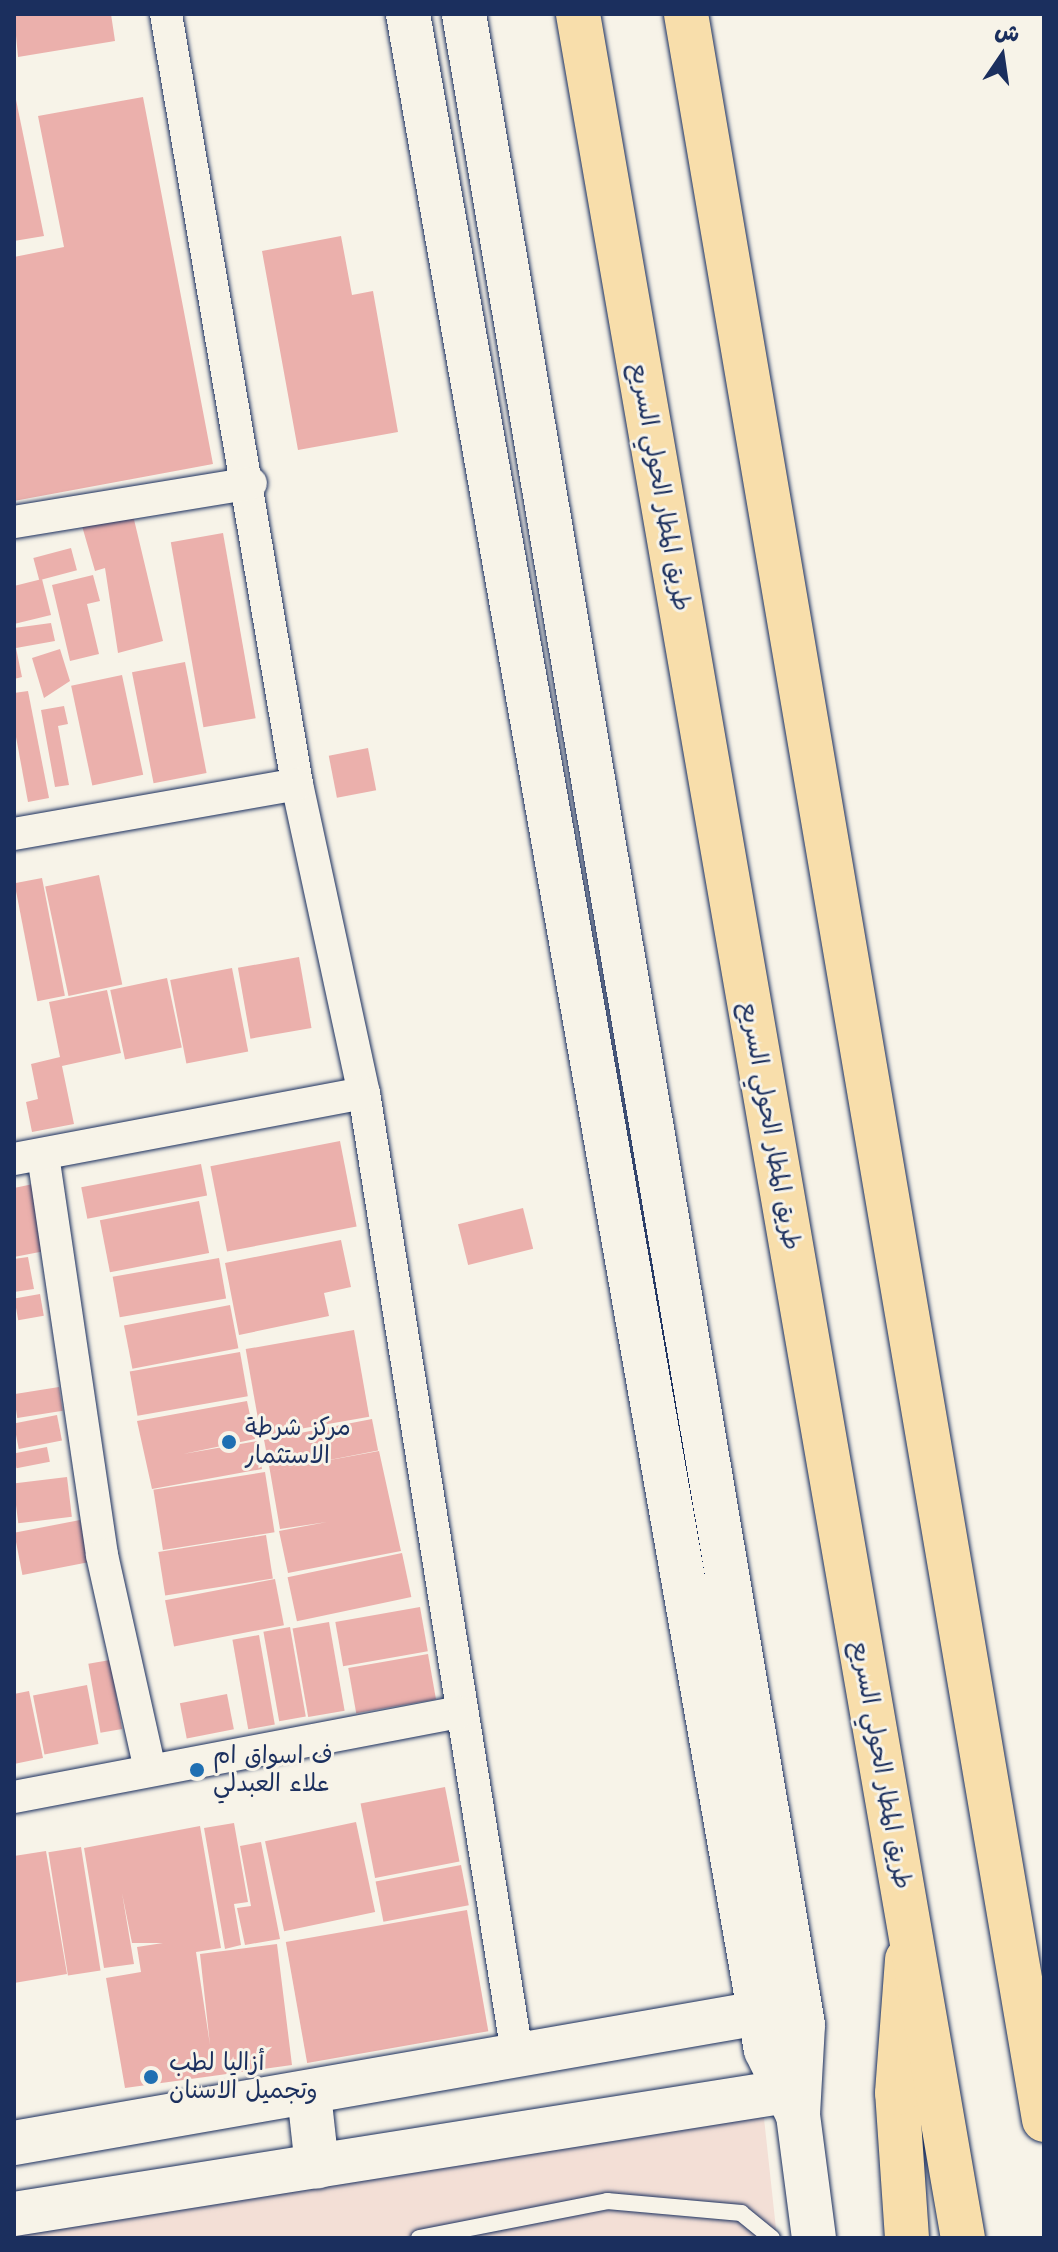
<!DOCTYPE html>
<meta charset="utf-8">
<style>
body{margin:0}
#map{position:relative;width:1058px;height:2252px;overflow:hidden;background:#f7f3e8;font-family:"Shantell Sans","Playpen Sans Arabic",sans-serif}
div>[style]{position:absolute}
[style*='--x']{left:calc(var(--x)*1px);top:calc(var(--y)*1px);width:calc(var(--w)*1px);rotate:calc(var(--a)*1deg)}
.built>*{inset:0;background:#f3dfd6}
.building>*{inset:0;background:#ebb0ac;transform-origin:0 0}
.roads{filter:drop-shadow(0 0 2px #1b2f5e) drop-shadow(0 0 2px #1b2f5e)}
.lane>*{height:16px;margin:-8px;padding:0 8px;transform-origin:8px;border-radius:8px;background:#f7f3e8}
.street>*{height:32px;margin:-16px;padding:0 16px;transform-origin:16px;border-radius:16px;background:#f7f3e8}
.secondary>*{height:44px;margin:-22px;padding:0 22px;transform-origin:22px;border-radius:22px;background:#f7f3e8}
.primary>*{height:44px;margin:-22px;padding:0 22px;transform-origin:22px;border-radius:22px;background:#f8deab}
.highway>*{height:44px;margin:-22px;padding:0 22px;transform-origin:22px;border-radius:22px;background:#f8deab}
.dots>*{width:22px;height:22px;translate:-50% -50%;box-sizing:border-box;border:4px solid #f7f3e8;border-radius:50%}
span{translate:-50% -50%;white-space:nowrap;text-align:center;line-height:1.15;-webkit-text-stroke:6px #f7f3e8;paint-order:stroke}
.street-label{font-size:24px;color:#1b2f5e}
.poi-label{font-size:24px;color:#1b2f5e}
.left{translate:0 -50%;text-align:left}
.frame{position:absolute;inset:0;border:16px solid #1b2f5e;pointer-events:none}
.north{position:absolute;left:962px;top:16px;width:80px;height:80px;-webkit-text-stroke:6px #f7f3e8;paint-order:stroke;rotate:13deg;font-size:22px;font-weight:700;line-height:32px;text-align:center;color:#1b2f5e}
.north::after{content:'';display:block;margin:auto;width:28px;height:36px;background:#1b2f5e;clip-path:polygon(50% 0,100% 100%,50% 72%,0 100%)}
</style>
<div id="map">
<div class="built">
<div style="clip-path:polygon(763px 2109px,777px 2238px,14px 2238px,14px 2229px)"></div>
</div>
<div class="building">
<div style="clip-path:polygon(14px 14px,111px 14px,115px 41px,18px 57px)"></div>
<div style="clip-path:polygon(14px 90px,44px 236px,14px 241px)"></div>
<div style="clip-path:polygon(143px 97px,213px 464px,14px 501px,14px 257px,64px 247px,38px 116px)"></div>
<div style="clip-path:polygon(341px 236px,352px 295px,373px 291px,398px 432px,298px 450px,262px 251px)"></div>
<div style="clip-path:polygon(132px 511px,163px 641px,118px 653px,105px 568px,95px 571px,82px 526px)"></div>
<div style="left:223px;top:533px;width:188px;height:53px;rotate:80deg"></div>
<div style="left:71px;top:548px;width:23px;height:39px;rotate:75deg"></div>
<div style="clip-path:polygon(93px 575px,100px 601px,87px 604px,99px 654px,70px 661px,52px 585px)"></div>
<div style="clip-path:polygon(42px 579px,51px 615px,14px 624px,14px 586px)"></div>
<div style="clip-path:polygon(51px 623px,55px 641px,16px 648px,22px 677px,14px 679px,14px 628px)"></div>
<div style="clip-path:polygon(60px 649px,70px 681px,44px 698px,32px 658px)"></div>
<div style="left:185px;top:662px;width:113px;height:54px;rotate:79deg"></div>
<div style="left:122px;top:675px;width:102px;height:52px;rotate:78deg"></div>
<div style="clip-path:polygon(28px 691px,49px 798px,28px 802px,14px 726px,14px 693px)"></div>
<div style="clip-path:polygon(64px 706px,68px 724px,58px 726px,69px 785px,55px 787px,41px 710px)"></div>
<div style="left:368px;top:748px;width:43px;height:40px;rotate:79deg"></div>
<div style="left:99px;top:875px;width:112px;height:55px;rotate:78deg"></div>
<div style="left:42px;top:878px;width:120px;height:28px;rotate:79deg"></div>
<div style="left:299px;top:957px;width:72px;height:62px;rotate:80deg"></div>
<div style="left:232px;top:968px;width:85px;height:63px;rotate:79deg"></div>
<div style="left:167px;top:978px;width:71px;height:58px;rotate:78deg"></div>
<div style="clip-path:polygon(107px 990px,121px 1053px,62px 1066px,74px 1124px,32px 1132px,26px 1102px,38px 1099px,31px 1064px,60px 1057px,49px 1002px)"></div>
<div style="left:340px;top:1141px;width:87px;height:132px;rotate:79deg"></div>
<div style="left:201px;top:1164px;width:32px;height:122px;rotate:79deg"></div>
<div style="clip-path:polygon(38px 1183px,50px 1250px,14px 1257px,14px 1188px)"></div>
<div style="left:199px;top:1201px;width:53px;height:101px;rotate:79deg"></div>
<div style="left:523px;top:1208px;width:42px;height:67px;rotate:76deg"></div>
<div style="clip-path:polygon(341px 1240px,351px 1287px,324px 1293px,329px 1316px,239px 1335px,225px 1263px)"></div>
<div style="clip-path:polygon(28px 1257px,34px 1289px,14px 1292px,14px 1259px)"></div>
<div style="left:219px;top:1258px;width:41px;height:108px;rotate:80deg"></div>
<div style="left:40px;top:1294px;width:22px;height:26px;rotate:80deg"></div>
<div style="left:230px;top:1305px;width:44px;height:108px;rotate:79deg"></div>
<div style="left:354px;top:1330px;width:88px;height:110px;rotate:80deg"></div>
<div style="left:240px;top:1352px;width:45px;height:112px;rotate:80deg"></div>
<div style="left:59px;top:1387px;width:24px;height:46px;rotate:81deg"></div>
<div style="clip-path:polygon(247px 1401px,255px 1439px,183px 1454px,257px 1441px,262px 1469px,152px 1489px,137px 1421px)"></div>
<div style="left:57px;top:1415px;width:26px;height:44px;rotate:79deg"></div>
<div style="left:372px;top:1419px;width:32px;height:110px;rotate:79deg"></div>
<div style="left:47px;top:1447px;width:15px;height:34px;rotate:79deg"></div>
<div style="clip-path:polygon(379px 1451px,401px 1551px,288px 1573px,279px 1531px,327px 1522px,280px 1529px,270px 1471px)"></div>
<div style="left:265px;top:1472px;width:61px;height:113px;rotate:81deg"></div>
<div style="left:67px;top:1477px;width:40px;height:54px;rotate:83deg"></div>
<div style="left:80px;top:1520px;width:43px;height:67px;rotate:79deg"></div>
<div style="left:266px;top:1535px;width:44px;height:109px;rotate:81deg"></div>
<div style="left:402px;top:1553px;width:45px;height:117px;rotate:78deg"></div>
<div style="left:275px;top:1579px;width:47px;height:112px;rotate:79deg"></div>
<div style="left:420px;top:1607px;width:45px;height:86px;rotate:80deg"></div>
<div style="left:329px;top:1622px;width:90px;height:37px;rotate:80deg"></div>
<div style="left:290px;top:1627px;width:91px;height:27px;rotate:80deg"></div>
<div style="left:259px;top:1635px;width:91px;height:27px;rotate:80deg"></div>
<div style="left:428px;top:1654px;width:46px;height:81px;rotate:80deg"></div>
<div style="left:110px;top:1660px;width:70px;height:22px;rotate:80deg"></div>
<div style="left:87px;top:1685px;width:60px;height:55px;rotate:79deg"></div>
<div style="clip-path:polygon(29px 1691px,43px 1758px,14px 1764px,14px 1694px)"></div>
<div style="left:227px;top:1694px;width:36px;height:48px;rotate:79deg"></div>
<div style="left:445px;top:1787px;width:76px;height:86px;rotate:79deg"></div>
<div style="left:356px;top:1822px;width:92px;height:93px;rotate:78deg"></div>
<div style="clip-path:polygon(234px 1823px,248px 1902px,234px 1904px,241px 1945px,225px 1949px,204px 1828px)"></div>
<div style="clip-path:polygon(200px 1826px,221px 1948px,196px 1952px,210px 2045px,200px 1954px,277px 1944px,292px 2065px,125px 2088px,106px 1978px,141px 1972px,137px 1947px,163px 1943px,132px 1943px,122px 1893px,134px 1964px,104px 1968px,84px 1848px)"></div>
<div style="clip-path:polygon(261px 1842px,280px 1939px,245px 1945px,237px 1908px,251px 1906px,240px 1846px)"></div>
<div style="left:81px;top:1847px;width:125px;height:33px;rotate:81deg"></div>
<div style="clip-path:polygon(46px 1851px,67px 1974px,14px 1983px,14px 1856px)"></div>
<div style="left:461px;top:1865px;width:41px;height:87px;rotate:79deg"></div>
<div style="left:467px;top:1910px;width:123px;height:184px;rotate:80deg"></div>
</div>
<div class="roads">
<div class="lane">
<div style="--x:419;--y:2238;--w:192;--a:-11.1"></div>
<div style="--x:607;--y:2201;--w:135;--a:5.1"></div>
<div style="--x:741;--y:2213;--w:40;--a:39"></div>
</div>
<div class="street">
<div style="--x:166;--y:14;--w:781;--a:80.34"></div>
<div style="--x:297;--y:784;--w:316;--a:77.8"></div>
<div style="--x:364;--y:1093;--w:973;--a:80.95"></div>
<div style="--x:14;--y:522;--w:240;--a:-9.3"></div>
<div style="--x:14;--y:834;--w:287;--a:-10"></div>
<div style="--x:43;--y:1155;--w:404;--a:81.6"></div>
<div style="--x:102;--y:1555;--w:219;--a:77.4"></div>
<div style="--x:14;--y:1159;--w:356;--a:-10.7"></div>
<div style="--x:14;--y:1797;--w:453;--a:-10.8"></div>
</div>
<div class="secondary">
<div style="--x:408;--y:14;--w:2067;--a:80.03"></div>
<div style="--x:766;--y:2050;--w:72;--a:63.8"></div>
<div style="--x:464;--y:14;--w:2039;--a:80.43"></div>
<div style="--x:803;--y:2025;--w:90;--a:93.2"></div>
<div style="--x:798;--y:2115;--w:124;--a:82.6"></div>
<div style="--x:309;--y:2094;--w:73;--a:83.7"></div>
<div style="--x:14;--y:2143;--w:756;--a:-9.9"></div>
<div style="--x:14;--y:2214;--w:778;--a:-9.03"></div>
</div>
<div class="primary">
<div style="--x:907;--y:2238;--w:145;--a:-93.9"></div>
<div style="--x:897;--y:2093;--w:134;--a:-85.7"></div>
</div>
<div class="highway">
<div style="--x:578;--y:14;--w:2257;--a:80.18"></div>
<div style="--x:686;--y:14;--w:2136;--a:80.35"></div>
</div>
</div>
<div class="dots">
<div style="left:229px;top:1442px;background:#1f6fb2"></div>
<div style="left:197px;top:1770px;background:#1f6fb2"></div>
<div style="left:151px;top:2077px;background:#1f6fb2"></div>
</div>
<div class="street-label">
<span style="left:660px;top:487px;rotate:80deg">طريق المطار الحولي السريع</span>
<span style="left:770px;top:1126px;rotate:80deg">طريق المطار الحولي السريع</span>
<span style="left:881px;top:1765px;rotate:80deg">طريق المطار الحولي السريع</span>
</div>
<div class="poi-label">
<span class="left" style="left:245px;top:1442px">مركز شرطة<br>الاستثمار</span>
<span class="left" style="left:213px;top:1770px">ف اسواق ام<br>علاء العبدلي</span>
<span class="left" style="left:169px;top:2077px">أزاليا لطب<br>وتجميل الاسنان</span>
</div>
<div class="frame"></div>
<div class="north">ش</div>
</div>
